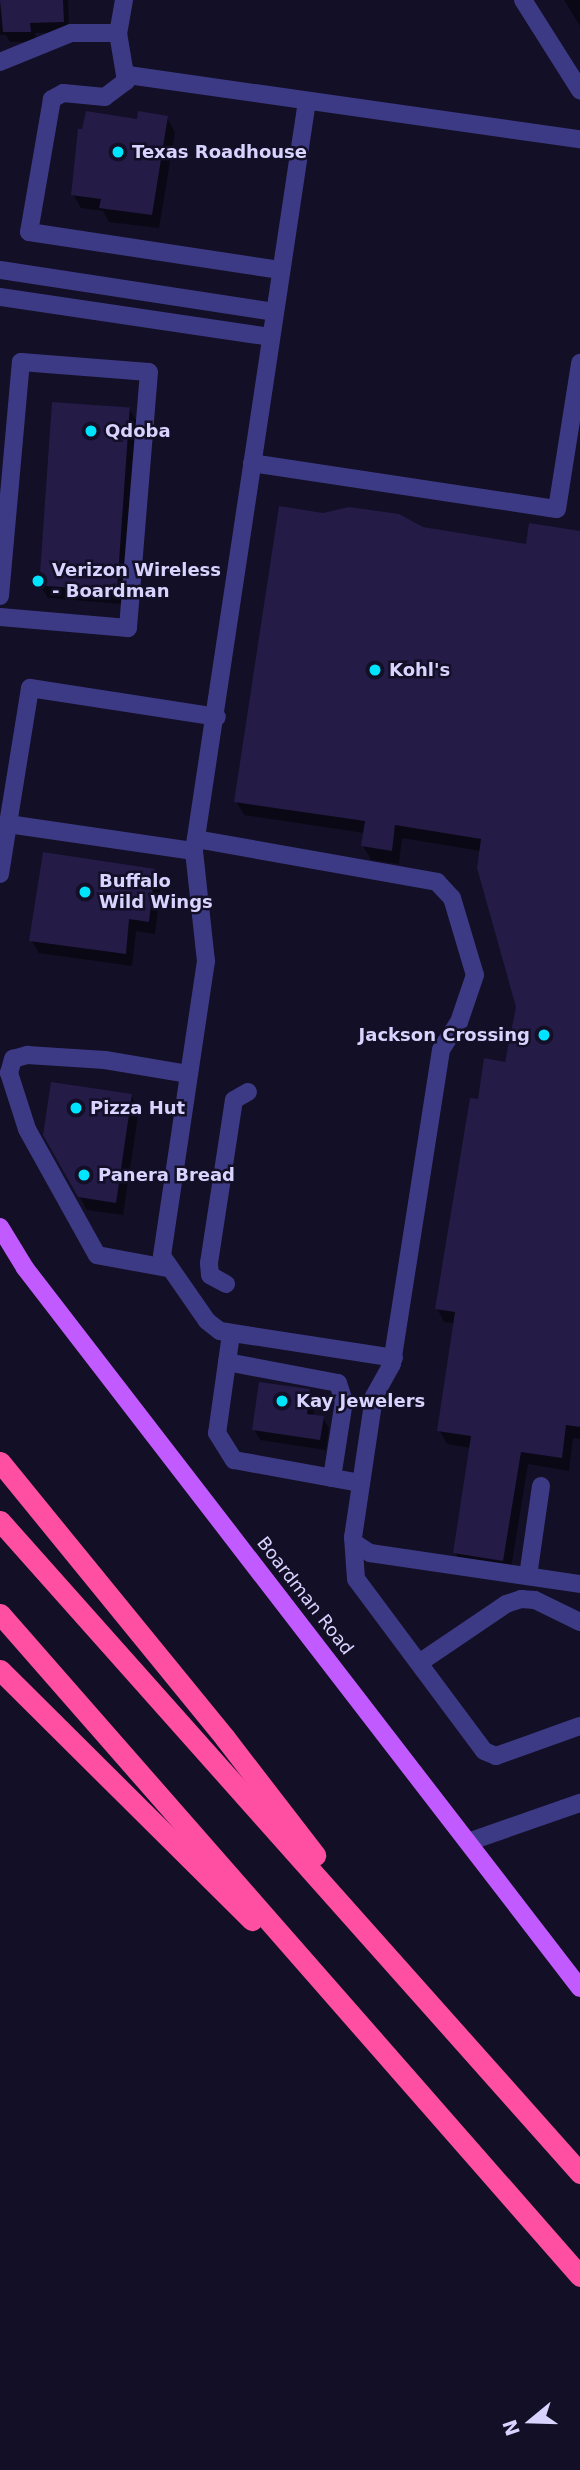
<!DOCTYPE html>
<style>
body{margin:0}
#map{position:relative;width:580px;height:2470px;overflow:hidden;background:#130f26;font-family:"DejaVu Sans",sans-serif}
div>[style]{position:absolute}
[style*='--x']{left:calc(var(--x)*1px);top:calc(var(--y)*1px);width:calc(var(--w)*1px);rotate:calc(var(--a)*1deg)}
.shadow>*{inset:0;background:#0007}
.building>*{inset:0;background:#241b47;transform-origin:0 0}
.minor>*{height:18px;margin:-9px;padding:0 9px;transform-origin:9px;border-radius:9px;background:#3d3a85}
.major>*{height:18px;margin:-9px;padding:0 9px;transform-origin:9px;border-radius:9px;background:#c25bff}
.highway>*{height:21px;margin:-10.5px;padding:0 10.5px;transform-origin:10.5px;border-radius:10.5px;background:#ff4fa3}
.dots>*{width:19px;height:19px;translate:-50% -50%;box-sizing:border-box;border:4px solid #130f26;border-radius:50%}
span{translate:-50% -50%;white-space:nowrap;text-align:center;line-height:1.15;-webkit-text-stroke:5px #130f26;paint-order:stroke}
.poi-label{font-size:18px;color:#d9d4ff;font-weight:700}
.left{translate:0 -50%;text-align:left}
.right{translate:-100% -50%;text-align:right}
.street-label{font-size:18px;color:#d9d4ff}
.north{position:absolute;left:496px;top:2386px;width:70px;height:70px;-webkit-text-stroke:5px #130f26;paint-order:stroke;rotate:251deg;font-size:19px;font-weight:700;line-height:28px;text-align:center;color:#d9d4ff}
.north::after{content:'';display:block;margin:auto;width:24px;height:32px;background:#d9d4ff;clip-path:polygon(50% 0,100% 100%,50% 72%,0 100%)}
</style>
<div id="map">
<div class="shadow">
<div style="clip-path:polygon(0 0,68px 0,69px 32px,35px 33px,36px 42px,10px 42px,6px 35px,0 35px)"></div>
<div style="clip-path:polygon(564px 0,580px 0,580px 26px)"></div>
<div style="clip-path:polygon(167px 118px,175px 132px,159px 228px,109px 222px,103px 211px,81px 208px,73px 194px,138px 121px)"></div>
<div style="clip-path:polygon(129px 409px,137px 422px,123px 604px,48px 598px,40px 585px)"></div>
<div style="clip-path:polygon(422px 529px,528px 546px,580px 533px,580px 1439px,573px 1438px,569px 1471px,528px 1464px,510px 1574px,463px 1567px,455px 1553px,471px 1448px,447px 1444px,439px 1430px,455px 1323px,444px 1322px,437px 1308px,479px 1101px,507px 1064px,518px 1007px,481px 851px,402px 838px,399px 864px,371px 860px,363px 846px,365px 833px,244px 815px,236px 801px)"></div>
<div style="clip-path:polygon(154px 871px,161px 883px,155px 934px,136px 931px,132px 966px,39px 953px,31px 940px)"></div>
<div style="clip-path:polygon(131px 1096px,139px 1109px,123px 1215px,87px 1210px,45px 1134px)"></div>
<div style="clip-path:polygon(309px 1391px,315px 1401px,313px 1416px,323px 1418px,329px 1428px,326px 1450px,260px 1440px,254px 1429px)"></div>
</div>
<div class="building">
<div style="clip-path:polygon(0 0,63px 0,64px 22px,30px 23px,31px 32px,3px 32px)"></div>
<div style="clip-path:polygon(86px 111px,137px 119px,138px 111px,168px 116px,152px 215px,99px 208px,101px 199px,71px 195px,78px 129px,82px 129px)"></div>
<div style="left:52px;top:402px;width:78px;height:184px;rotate:4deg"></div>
<div style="clip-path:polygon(279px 506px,323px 513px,349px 507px,399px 514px,423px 527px,526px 544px,529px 523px,580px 531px,580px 1427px,566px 1425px,562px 1458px,521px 1452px,503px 1561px,453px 1553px,471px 1436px,437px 1431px,455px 1312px,435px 1309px,470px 1098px,478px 1099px,484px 1058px,505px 1062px,516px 1007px,477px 868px,481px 839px,395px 825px,392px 851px,361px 846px,365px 821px,234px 802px)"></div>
<div style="clip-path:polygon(43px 852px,155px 869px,149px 922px,129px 919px,126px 954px,29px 941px)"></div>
<div style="clip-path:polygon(51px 1082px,132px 1094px,116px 1203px,78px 1197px,43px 1135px)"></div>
<div style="clip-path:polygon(259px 1382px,310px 1389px,307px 1414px,324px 1416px,320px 1440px,252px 1430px)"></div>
</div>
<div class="minor">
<div style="--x:124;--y:0;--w:34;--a:100"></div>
<div style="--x:118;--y:33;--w:49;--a:80.5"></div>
<div style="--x:126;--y:81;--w:26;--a:143"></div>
<div style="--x:105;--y:97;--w:42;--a:-174.6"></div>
<div style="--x:63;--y:93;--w:13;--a:151"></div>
<div style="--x:52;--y:99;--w:135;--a:99.8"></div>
<div style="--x:29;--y:232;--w:255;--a:8.6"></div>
<div style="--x:523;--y:0;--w:107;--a:57.7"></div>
<div style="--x:0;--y:62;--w:77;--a:-22.2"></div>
<div style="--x:71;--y:33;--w:47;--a:0"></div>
<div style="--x:128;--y:75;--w:457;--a:8.1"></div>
<div style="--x:307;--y:101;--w:758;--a:98.57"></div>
<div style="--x:194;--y:851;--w:111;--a:83.8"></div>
<div style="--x:206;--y:961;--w:298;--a:98.5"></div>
<div style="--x:162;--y:1256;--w:79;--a:55.3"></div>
<div style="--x:207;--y:1321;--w:16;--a:38"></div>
<div style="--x:220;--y:1331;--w:176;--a:8.8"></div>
<div style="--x:0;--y:270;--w:277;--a:8.7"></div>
<div style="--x:0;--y:297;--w:273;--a:8.4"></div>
<div style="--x:252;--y:463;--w:308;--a:8.6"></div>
<div style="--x:557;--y:509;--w:148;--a:-81"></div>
<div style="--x:0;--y:596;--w:235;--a:-84.9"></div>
<div style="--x:21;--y:362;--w:128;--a:4.5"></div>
<div style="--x:149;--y:372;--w:257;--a:94.7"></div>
<div style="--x:128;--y:628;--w:128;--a:-175.1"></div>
<div style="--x:8;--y:824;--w:138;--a:-80.8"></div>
<div style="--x:30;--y:688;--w:189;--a:8.8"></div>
<div style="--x:196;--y:839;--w:245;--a:10.1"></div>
<div style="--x:437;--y:882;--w:22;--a:47"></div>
<div style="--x:452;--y:898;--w:80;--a:73.4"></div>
<div style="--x:475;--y:975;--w:50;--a:108.8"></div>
<div style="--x:459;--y:1022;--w:33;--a:123"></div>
<div style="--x:441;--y:1050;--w:318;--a:98.9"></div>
<div style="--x:392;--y:1364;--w:38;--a:119"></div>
<div style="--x:374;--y:1397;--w:142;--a:98.5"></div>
<div style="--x:353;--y:1537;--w:42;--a:85.9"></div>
<div style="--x:356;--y:1579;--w:214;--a:53.3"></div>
<div style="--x:484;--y:1751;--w:13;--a:23"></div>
<div style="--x:496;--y:1756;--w:89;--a:-19.7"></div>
<div style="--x:0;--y:874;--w:51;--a:-80.9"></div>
<div style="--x:8;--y:824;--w:188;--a:8.3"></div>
<div style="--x:167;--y:1268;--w:71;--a:-169.5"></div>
<div style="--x:97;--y:1255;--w:144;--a:-119.1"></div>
<div style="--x:27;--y:1129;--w:59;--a:-107.8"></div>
<div style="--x:9;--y:1073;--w:15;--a:-74"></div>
<div style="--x:13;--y:1059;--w:15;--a:-16"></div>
<div style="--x:27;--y:1055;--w:78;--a:3.7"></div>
<div style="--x:105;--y:1060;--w:85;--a:9.5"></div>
<div style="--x:226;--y:1284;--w:18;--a:-151"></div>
<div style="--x:210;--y:1275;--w:12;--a:-95"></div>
<div style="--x:209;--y:1263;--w:165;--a:-81.3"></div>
<div style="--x:234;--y:1100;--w:16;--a:-30"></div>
<div style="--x:231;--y:1334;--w:100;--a:98"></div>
<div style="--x:217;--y:1433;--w:32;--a:58"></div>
<div style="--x:234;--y:1460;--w:129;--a:10.3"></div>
<div style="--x:227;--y:1362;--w:113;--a:10.7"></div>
<div style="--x:338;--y:1383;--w:19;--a:72"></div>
<div style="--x:344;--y:1401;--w:78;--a:98.9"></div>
<div style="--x:356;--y:1544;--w:17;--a:33"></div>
<div style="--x:370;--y:1553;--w:212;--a:8.4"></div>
<div style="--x:528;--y:1576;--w:91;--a:-81.8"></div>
<div style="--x:419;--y:1663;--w:105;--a:-34.1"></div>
<div style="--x:506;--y:1604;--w:16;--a:-18"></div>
<div style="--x:521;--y:1599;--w:14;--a:4"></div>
<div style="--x:535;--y:1600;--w:50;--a:26.1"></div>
<div style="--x:468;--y:1842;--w:119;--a:-19.2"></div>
</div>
<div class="major">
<div style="--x:0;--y:1227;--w:48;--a:58.6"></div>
<div style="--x:25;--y:1268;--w:909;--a:52.37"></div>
</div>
<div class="highway">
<div style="--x:0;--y:1462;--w:356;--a:50.8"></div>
<div style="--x:225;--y:1738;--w:148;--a:52.4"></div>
<div style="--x:0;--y:1521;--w:873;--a:48.34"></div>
<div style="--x:0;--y:1614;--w:880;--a:48.78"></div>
<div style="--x:0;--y:1670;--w:355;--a:44.8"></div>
</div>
<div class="dots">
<div style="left:118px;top:152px;background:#00e5ff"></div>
<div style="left:91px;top:431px;background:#00e5ff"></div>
<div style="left:38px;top:581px;background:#00e5ff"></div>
<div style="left:375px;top:670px;background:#00e5ff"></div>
<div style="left:85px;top:892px;background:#00e5ff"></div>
<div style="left:544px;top:1035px;background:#00e5ff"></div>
<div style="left:76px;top:1108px;background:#00e5ff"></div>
<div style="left:84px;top:1175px;background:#00e5ff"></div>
<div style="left:282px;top:1401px;background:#00e5ff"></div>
</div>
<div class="poi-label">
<span class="left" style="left:132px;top:152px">Texas Roadhouse</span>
<span class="left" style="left:105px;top:431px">Qdoba</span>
<span class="left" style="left:52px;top:581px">Verizon Wireless<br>- Boardman</span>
<span class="left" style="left:389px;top:670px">Kohl's</span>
<span class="left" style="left:99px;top:892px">Buffalo<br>Wild Wings</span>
<span class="right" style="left:530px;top:1035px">Jackson Crossing</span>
<span class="left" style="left:90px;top:1108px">Pizza Hut</span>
<span class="left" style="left:98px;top:1175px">Panera Bread</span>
<span class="left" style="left:296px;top:1401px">Kay Jewelers</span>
</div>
<div class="street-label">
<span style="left:305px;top:1596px;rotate:52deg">Boardman Road</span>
</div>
<div class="north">N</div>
</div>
